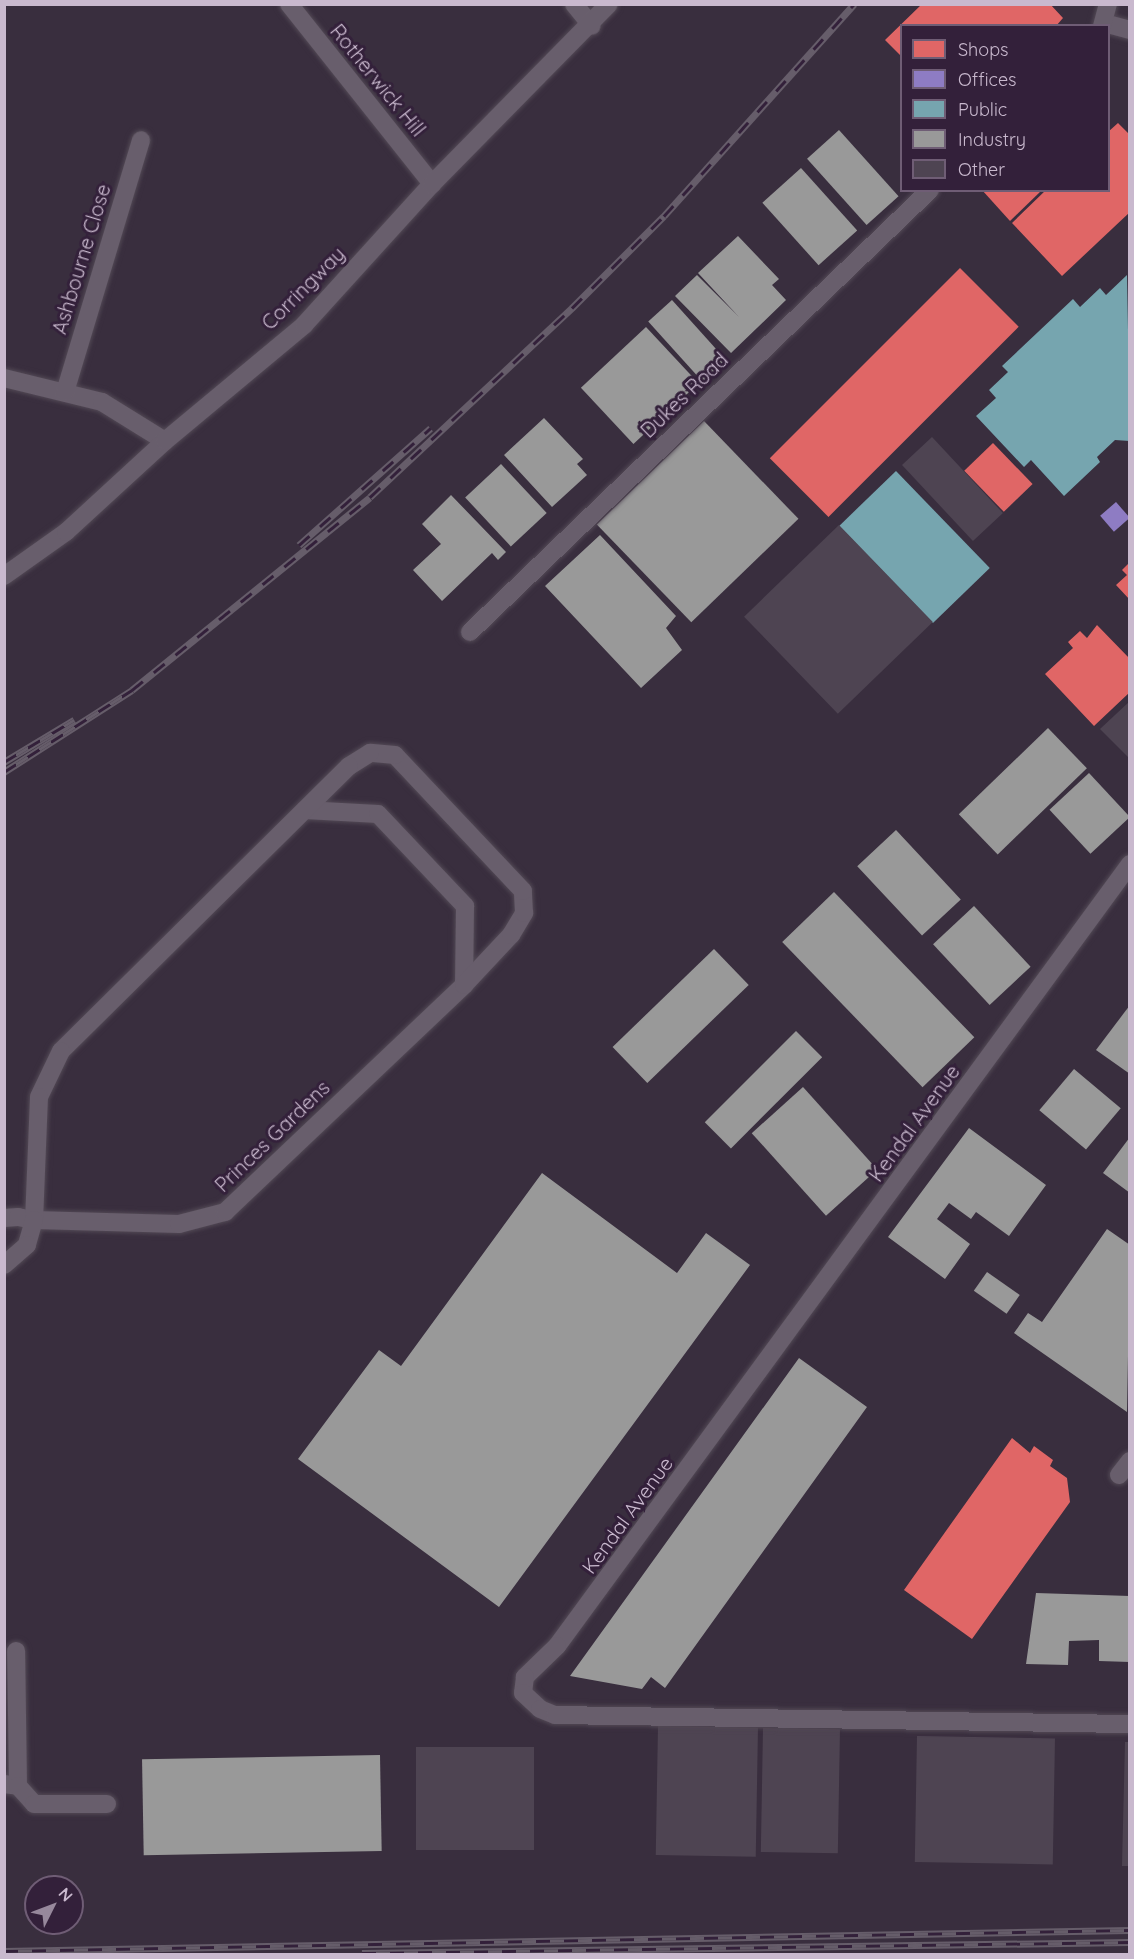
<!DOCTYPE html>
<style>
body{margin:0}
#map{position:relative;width:1134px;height:1959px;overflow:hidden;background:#392e3e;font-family:Quicksand,sans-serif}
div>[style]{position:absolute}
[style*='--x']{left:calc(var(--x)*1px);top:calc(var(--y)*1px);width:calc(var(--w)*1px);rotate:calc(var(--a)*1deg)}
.shops>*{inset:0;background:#e06666;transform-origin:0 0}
.offices>*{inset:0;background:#8e7cc3;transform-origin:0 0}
.public>*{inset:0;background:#76a5af;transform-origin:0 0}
.industry>*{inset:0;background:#999;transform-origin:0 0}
.building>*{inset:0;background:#4e4452;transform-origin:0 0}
.roads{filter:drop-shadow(0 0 2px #524955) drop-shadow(0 0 2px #524955)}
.minor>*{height:18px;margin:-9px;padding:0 9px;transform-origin:9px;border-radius:9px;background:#685e6c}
.rail>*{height:7px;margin-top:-3.5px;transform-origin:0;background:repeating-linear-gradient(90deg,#33203a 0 14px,#665d6a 0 28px);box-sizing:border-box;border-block:2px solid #665d6a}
span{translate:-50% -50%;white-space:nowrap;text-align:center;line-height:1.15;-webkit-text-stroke:6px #33203a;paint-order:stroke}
.street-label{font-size:20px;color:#c9b9ce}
.frame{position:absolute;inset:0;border:6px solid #c9b9ce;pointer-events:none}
.legend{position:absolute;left:900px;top:24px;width:210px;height:168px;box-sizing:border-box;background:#33203a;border:2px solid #6f5d75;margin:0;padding:8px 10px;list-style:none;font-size:18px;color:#c9b9ce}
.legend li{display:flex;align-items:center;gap:12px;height:30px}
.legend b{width:30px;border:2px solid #6f5d75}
.north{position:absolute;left:24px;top:1875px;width:60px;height:60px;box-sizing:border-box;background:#33203a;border:2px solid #6f5d75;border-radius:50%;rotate:48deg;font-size:16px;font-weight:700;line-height:24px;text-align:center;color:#c9b9ce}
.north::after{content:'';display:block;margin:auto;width:21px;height:27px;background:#97889c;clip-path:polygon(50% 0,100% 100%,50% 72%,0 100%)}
</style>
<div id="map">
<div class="shops">
<div style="clip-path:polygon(922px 4px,1050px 4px,1063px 18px,1056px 26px,902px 26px,902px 57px,885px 40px)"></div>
<div style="clip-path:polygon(1118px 123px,1130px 135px,1130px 212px,1062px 276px,1012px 223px,1046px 190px,1108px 190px,1108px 132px)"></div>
<div style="clip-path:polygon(982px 190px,1042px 190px,1010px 221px)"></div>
<div style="left:960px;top:268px;width:83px;height:269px;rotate:45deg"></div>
<div style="left:993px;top:443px;width:57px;height:40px;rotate:46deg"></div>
<div style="clip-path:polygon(1130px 562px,1130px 600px,1116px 585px,1127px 575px,1122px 570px)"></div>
<div style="clip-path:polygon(1097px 625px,1130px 659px,1130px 692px,1094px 726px,1045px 674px,1073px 648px,1068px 642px,1080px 631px,1087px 638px)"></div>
<div style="clip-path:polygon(1012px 1438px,1030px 1453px,1034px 1446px,1053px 1460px,1050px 1466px,1067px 1478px,1070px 1502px,972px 1639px,904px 1590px)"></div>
</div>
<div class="offices">
<div style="left:1116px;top:502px;width:21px;height:21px;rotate:49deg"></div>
</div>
<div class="public">
<div style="clip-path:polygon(1127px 275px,1130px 441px,1115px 440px,1097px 457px,1100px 462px,1064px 496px,1031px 460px,1024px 467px,976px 416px,996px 398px,989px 390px,1008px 372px,1002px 366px,1073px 299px,1080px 307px,1100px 288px,1106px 295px)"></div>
<div style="left:896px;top:471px;width:135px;height:79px;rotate:46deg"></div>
</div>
<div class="industry">
<div style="left:839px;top:130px;width:89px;height:43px;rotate:48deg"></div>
<div style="left:801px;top:168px;width:84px;height:52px;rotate:48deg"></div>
<div style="clip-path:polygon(738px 236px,779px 279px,772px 285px,786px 300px,731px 353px,675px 296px,697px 275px,739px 317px,698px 273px)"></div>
<div style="left:672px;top:300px;width:81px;height:32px;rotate:48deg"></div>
<div style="left:646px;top:327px;width:77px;height:89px;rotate:47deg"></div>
<div style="clip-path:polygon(544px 418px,583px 459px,577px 464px,587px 475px,552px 507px,504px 455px)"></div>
<div style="left:704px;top:421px;width:136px;height:149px;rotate:46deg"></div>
<div style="left:501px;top:464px;width:67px;height:49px;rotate:47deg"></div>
<div style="clip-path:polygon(451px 495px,506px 552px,498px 560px,492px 553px,442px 601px,413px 570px,441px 544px,422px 524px)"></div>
<div style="clip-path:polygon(600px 535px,676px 616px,666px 628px,682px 650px,641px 688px,545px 586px)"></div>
<div style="left:1048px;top:728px;width:56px;height:124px;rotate:46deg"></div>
<div style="left:1089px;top:773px;width:60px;height:54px;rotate:47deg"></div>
<div style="left:896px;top:830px;width:95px;height:53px;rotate:47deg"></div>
<div style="left:834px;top:892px;width:202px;height:72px;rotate:46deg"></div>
<div style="left:974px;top:906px;width:83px;height:56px;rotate:47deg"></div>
<div style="left:714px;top:949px;width:50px;height:141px;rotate:46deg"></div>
<div style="clip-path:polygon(1130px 1005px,1130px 1074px,1096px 1050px)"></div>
<div style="left:796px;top:1031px;width:37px;height:129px;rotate:45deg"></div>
<div style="left:1074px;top:1069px;width:61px;height:54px;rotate:40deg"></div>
<div style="left:803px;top:1087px;width:111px;height:69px;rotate:48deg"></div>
<div style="clip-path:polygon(969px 1128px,1046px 1185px,1009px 1236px,976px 1212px,971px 1219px,949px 1203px,937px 1219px,970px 1244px,945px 1279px,888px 1237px)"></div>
<div style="clip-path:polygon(1130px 1137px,1130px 1193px,1103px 1173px)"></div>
<div style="clip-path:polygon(542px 1173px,677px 1273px,706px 1233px,750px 1265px,499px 1607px,298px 1459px,379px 1350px,401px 1366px)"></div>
<div style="clip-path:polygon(1107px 1229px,1130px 1245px,1127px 1412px,1014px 1333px,1028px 1313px,1042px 1322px)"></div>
<div style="left:987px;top:1272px;width:40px;height:23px;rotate:35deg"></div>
<div style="clip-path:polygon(799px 1358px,867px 1407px,665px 1688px,651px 1677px,642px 1689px,570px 1676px)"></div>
<div style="clip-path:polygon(1036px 1593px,1130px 1596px,1130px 1662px,1099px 1661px,1099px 1640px,1069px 1641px,1068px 1665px,1026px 1664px)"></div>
<div style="left:380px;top:1755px;width:96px;height:238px;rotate:89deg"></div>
</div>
<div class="building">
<div style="left:932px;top:437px;width:104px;height:41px;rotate:47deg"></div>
<div style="left:839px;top:525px;width:135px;height:132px;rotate:46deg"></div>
<div style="clip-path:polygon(1130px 701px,1130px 759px,1100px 729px)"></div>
<div style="left:658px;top:1726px;width:100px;height:129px;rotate:1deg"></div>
<div style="left:763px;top:1728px;width:77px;height:124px;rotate:1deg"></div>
<div style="left:917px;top:1736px;width:138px;height:126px;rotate:1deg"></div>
<div style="clip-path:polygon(1125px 1742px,1130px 1742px,1130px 1866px,1122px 1866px)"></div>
<div style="left:416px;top:1747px;width:118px;height:103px"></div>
</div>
<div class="roads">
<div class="minor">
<div style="--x:289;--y:4;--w:230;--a:51.5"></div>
<div style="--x:574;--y:4;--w:28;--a:51"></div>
<div style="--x:1104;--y:23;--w:27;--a:15"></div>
<div style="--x:1102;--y:26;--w:23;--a:-75"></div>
<div style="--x:4;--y:378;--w:101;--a:13.8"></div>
<div style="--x:102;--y:402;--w:74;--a:31.8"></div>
<div style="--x:65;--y:392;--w:263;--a:-73.2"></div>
<div style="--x:4;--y:576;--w:76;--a:-35.4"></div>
<div style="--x:66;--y:532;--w:134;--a:-42.6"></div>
<div style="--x:165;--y:441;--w:181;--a:-39.8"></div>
<div style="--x:304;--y:325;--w:190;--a:-47.8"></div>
<div style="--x:432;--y:184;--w:252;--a:-45.5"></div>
<div style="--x:470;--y:632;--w:638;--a:-43.86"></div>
<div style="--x:305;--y:810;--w:73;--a:3.1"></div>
<div style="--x:378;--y:814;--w:127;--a:46.6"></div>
<div style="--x:465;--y:906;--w:79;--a:90.7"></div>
<div style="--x:1130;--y:864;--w:969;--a:126.23"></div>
<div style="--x:557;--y:1646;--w:45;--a:135.9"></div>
<div style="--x:525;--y:1677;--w:16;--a:97"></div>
<div style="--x:523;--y:1693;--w:23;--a:43"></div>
<div style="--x:540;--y:1709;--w:16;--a:22"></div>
<div style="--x:555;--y:1715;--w:575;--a:0.9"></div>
<div style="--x:4;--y:1218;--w:14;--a:-4"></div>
<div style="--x:18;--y:1217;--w:16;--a:11"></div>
<div style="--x:34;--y:1220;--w:145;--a:1.6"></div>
<div style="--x:179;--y:1224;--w:48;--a:-14.6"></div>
<div style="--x:225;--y:1212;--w:330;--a:-43.5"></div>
<div style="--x:464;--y:985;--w:69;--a:-46.8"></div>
<div style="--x:511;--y:935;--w:26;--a:-59"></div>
<div style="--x:524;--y:913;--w:22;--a:-93"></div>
<div style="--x:523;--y:891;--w:187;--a:-133.3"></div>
<div style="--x:395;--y:755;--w:25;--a:-175"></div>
<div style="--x:370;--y:753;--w:25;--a:148"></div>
<div style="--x:349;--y:766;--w:405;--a:135.3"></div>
<div style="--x:61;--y:1051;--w:51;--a:115.6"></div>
<div style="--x:39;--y:1097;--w:123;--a:92.3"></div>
<div style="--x:34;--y:1220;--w:26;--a:106"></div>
<div style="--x:27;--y:1245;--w:30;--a:139"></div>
<div style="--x:1119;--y:1475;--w:18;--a:-52"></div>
<div style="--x:4;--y:1784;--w:14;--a:8"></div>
<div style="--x:18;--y:1786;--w:135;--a:-90.8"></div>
<div style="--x:18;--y:1786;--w:24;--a:48"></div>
<div style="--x:34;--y:1804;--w:73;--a:0"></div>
</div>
</div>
<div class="rail">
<div style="--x:299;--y:545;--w:176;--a:-41.6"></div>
<div style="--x:4;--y:762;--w:82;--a:-31"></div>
<div style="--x:4;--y:772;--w:152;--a:-32.6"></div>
<div style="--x:132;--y:690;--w:306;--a:-39"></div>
<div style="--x:370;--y:497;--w:277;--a:-43.1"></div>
<div style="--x:572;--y:308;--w:130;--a:-45"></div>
<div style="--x:664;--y:216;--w:285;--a:-48.1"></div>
<div style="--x:4;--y:1951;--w:1126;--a:-1.07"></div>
<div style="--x:362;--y:1953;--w:768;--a:-0.82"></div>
</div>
<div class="street-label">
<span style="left:378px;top:80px;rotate:51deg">Rotherwick Hill</span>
<span style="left:81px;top:259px;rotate:-73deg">Ashbourne Close</span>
<span style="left:303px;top:288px;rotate:-45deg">Corringway</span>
<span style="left:684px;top:395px;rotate:-44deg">Dukes Road</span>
<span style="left:914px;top:1123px;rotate:-54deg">Kendal Avenue</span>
<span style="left:272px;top:1136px;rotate:-44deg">Princes Gardens</span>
<span style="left:627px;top:1515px;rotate:-54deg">Kendal Avenue</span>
</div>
<div class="frame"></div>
<ul class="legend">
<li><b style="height:16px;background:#e06666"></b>Shops</li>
<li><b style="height:16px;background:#8e7cc3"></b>Offices</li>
<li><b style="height:16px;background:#76a5af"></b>Public</li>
<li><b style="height:16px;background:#999"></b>Industry</li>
<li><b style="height:16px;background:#4e4452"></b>Other</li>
</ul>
<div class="north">N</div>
</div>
